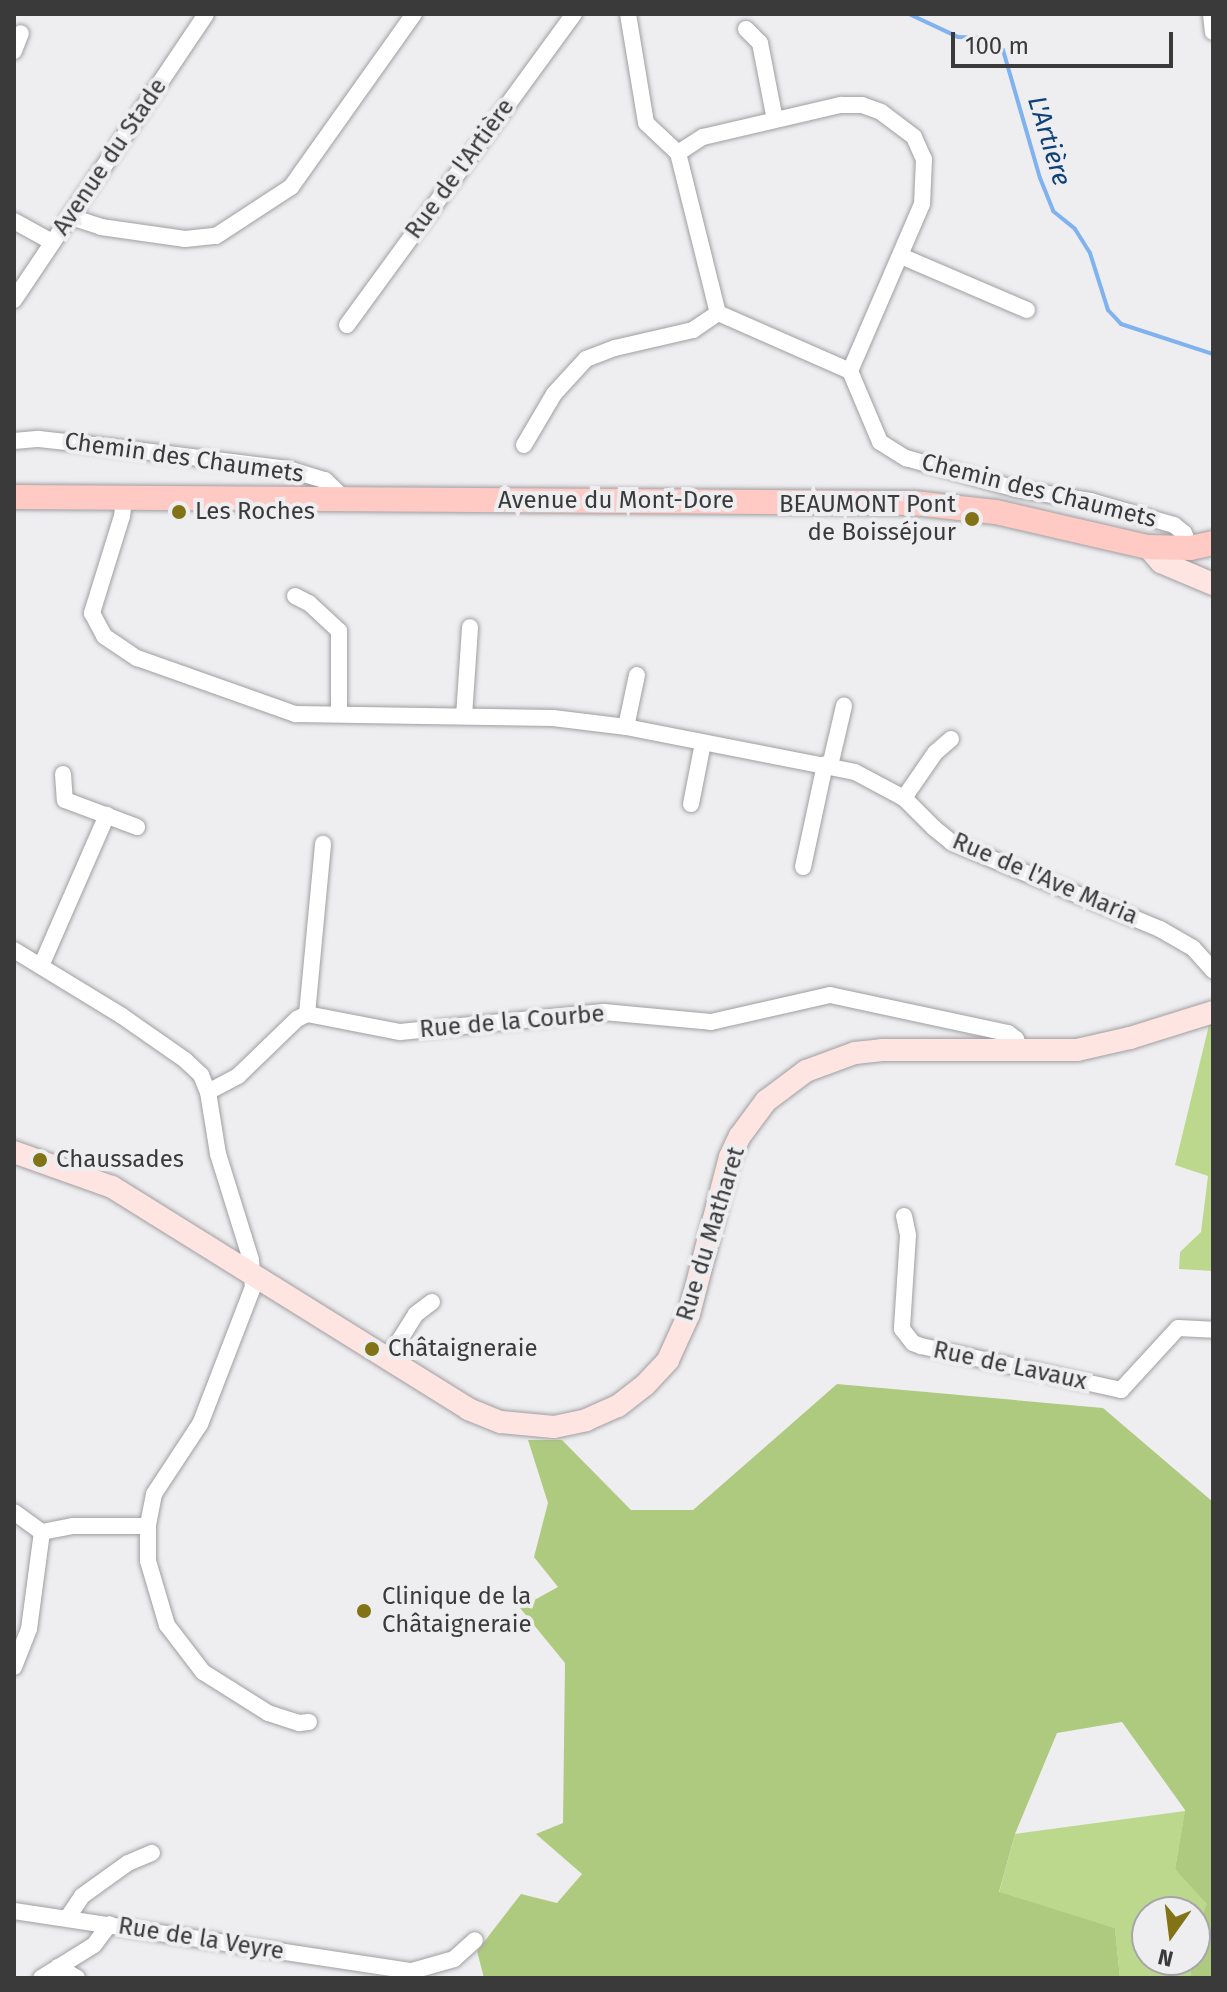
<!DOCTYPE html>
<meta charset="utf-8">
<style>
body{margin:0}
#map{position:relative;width:1227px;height:1992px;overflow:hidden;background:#eeeef1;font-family:"Fira Sans",sans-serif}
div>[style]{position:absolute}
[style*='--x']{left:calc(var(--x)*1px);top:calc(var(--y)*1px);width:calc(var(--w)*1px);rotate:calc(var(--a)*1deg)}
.green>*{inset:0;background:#bbd88d}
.forest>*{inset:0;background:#aeca7f}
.stream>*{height:4px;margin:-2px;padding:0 2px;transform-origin:2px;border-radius:2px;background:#80b2ef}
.roads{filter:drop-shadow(0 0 2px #9f9fa2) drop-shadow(0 0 2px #9f9fa2)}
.street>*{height:16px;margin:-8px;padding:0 8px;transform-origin:8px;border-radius:8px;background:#fff}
.secondary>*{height:22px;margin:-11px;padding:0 11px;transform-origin:11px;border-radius:11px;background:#ffe5e1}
.primary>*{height:24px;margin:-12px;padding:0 12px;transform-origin:12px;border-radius:12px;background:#ffcac3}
.dots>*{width:22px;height:22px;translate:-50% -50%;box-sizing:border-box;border:4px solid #eeeef1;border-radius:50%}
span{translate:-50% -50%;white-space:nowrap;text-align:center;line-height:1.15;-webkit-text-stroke:8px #eeeef1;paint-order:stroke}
.street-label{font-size:24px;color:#3a3a3b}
.poi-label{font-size:24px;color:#3a3a3b}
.right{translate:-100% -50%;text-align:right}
.left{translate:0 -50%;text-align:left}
.water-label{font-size:26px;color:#0f4179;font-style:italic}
.frame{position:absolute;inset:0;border:16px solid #3a3a3b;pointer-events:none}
.north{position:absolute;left:1131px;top:1896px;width:80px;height:80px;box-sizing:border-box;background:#eeeef1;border:2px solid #a6a6a8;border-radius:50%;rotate:194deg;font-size:22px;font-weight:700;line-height:32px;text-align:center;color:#3a3a3b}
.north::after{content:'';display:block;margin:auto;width:28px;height:36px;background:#827416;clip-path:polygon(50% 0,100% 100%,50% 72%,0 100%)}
.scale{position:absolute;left:951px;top:32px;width:222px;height:36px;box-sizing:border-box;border:4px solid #3a3a3b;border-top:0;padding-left:10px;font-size:24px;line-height:28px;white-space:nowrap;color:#3a3a3b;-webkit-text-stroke:6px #eeeef1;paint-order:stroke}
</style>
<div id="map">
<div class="green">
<div style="clip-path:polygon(1213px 1024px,1213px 1271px,1179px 1269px,1180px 1252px,1201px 1232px,1208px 1176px,1175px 1165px,1209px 1025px)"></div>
<div style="clip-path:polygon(evenodd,1185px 1811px,1175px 1869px,1213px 1904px,1213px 1978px,1191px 1971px,1190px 1978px,1120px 1978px,1115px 1928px,999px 1893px,1015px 1834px,1185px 1811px,1147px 1912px,1195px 1912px,1195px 1960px,1147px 1960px,1147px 1912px)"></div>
</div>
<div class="forest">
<div style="clip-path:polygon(837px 1384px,1103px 1408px,1213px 1502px,1213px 1978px,1190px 1978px,1192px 1960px,1195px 1960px,1195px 1932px,1207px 1904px,1175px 1869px,1185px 1810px,1122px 1722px,1057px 1733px,1015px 1834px,999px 1892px,1115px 1928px,1120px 1978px,484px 1978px,477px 1951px,521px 1894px,557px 1903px,582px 1874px,536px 1834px,563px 1823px,565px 1663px,520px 1608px,558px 1587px,534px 1557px,548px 1503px,528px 1440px,562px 1440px,631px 1510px,693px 1510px)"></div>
</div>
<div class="stream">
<div style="--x:909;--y:14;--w:54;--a:25.1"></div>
<div style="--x:958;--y:37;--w:28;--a:2"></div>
<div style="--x:986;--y:38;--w:21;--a:35"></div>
<div style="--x:1003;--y:50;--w:133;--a:73.9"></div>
<div style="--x:1040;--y:178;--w:35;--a:68"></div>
<div style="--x:1053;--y:211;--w:28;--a:39"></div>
<div style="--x:1075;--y:229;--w:28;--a:58"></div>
<div style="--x:1090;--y:253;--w:60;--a:72.5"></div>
<div style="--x:1108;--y:310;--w:19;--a:47"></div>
<div style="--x:1121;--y:324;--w:97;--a:18.1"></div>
</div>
<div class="roads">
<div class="street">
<div style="--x:628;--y:14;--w:110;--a:80.6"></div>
<div style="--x:646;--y:123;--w:44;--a:43.2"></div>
<div style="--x:678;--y:153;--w:165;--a:76"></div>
<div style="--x:718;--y:313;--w:144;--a:23.7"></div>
<div style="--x:850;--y:371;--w:77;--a:67.1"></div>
<div style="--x:880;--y:442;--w:31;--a:32"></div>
<div style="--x:906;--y:458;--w:114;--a:15.7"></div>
<div style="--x:1016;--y:489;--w:75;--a:9.2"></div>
<div style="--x:1090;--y:501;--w:87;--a:15.9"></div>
<div style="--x:1174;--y:525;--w:13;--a:39"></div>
<div style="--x:1184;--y:533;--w:16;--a:68"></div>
<div style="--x:1211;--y:14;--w:18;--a:84"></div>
<div style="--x:746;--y:29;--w:20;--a:45"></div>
<div style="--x:760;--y:43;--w:78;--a:79"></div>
<div style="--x:14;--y:51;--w:19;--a:-69"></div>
<div style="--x:678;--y:153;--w:30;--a:-33"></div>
<div style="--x:703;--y:137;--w:142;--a:-13.1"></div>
<div style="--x:841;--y:105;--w:21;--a:0"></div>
<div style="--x:862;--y:105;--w:20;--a:20"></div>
<div style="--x:881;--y:112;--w:41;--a:37.1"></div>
<div style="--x:914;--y:137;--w:24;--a:66"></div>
<div style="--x:924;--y:159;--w:45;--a:92.5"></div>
<div style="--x:922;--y:204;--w:182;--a:113.3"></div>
<div style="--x:71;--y:217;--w:32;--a:18"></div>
<div style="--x:101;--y:227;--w:85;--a:8.1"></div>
<div style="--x:185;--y:239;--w:31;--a:-6"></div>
<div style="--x:216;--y:236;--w:90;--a:-33.2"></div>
<div style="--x:291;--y:187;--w:212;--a:-54.6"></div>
<div style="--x:14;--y:221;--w:43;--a:28.9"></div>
<div style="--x:901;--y:256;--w:137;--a:23.2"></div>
<div style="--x:14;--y:300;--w:344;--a:-56.1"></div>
<div style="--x:347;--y:325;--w:385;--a:-53.9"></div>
<div style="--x:14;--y:441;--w:25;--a:-5"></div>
<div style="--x:39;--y:439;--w:72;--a:6.3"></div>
<div style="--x:111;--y:447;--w:178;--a:7.1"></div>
<div style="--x:288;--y:469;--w:39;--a:17"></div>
<div style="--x:325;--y:480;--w:28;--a:44"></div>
<div style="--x:524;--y:445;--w:59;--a:-59.5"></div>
<div style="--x:554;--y:394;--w:47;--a:-47.6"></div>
<div style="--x:586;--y:359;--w:31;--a:-21"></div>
<div style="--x:615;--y:348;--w:80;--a:-13"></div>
<div style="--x:693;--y:330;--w:30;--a:-34"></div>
<div style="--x:124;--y:498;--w:18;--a:96"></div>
<div style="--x:122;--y:516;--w:102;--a:107.2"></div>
<div style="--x:92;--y:613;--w:26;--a:62"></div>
<div style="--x:104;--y:636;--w:40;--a:34"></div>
<div style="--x:137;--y:658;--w:168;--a:19.5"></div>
<div style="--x:295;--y:714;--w:258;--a:0.9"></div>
<div style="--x:553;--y:718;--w:74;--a:7"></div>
<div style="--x:626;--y:727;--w:233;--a:11.1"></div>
<div style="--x:855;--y:772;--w:55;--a:28"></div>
<div style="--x:295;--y:596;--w:16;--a:27"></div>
<div style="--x:309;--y:603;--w:41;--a:43"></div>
<div style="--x:339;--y:631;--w:83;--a:90"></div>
<div style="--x:464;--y:716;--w:89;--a:-86.1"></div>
<div style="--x:626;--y:727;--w:53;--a:-78.1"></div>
<div style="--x:951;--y:739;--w:21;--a:139"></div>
<div style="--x:935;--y:753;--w:55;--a:124.6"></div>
<div style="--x:904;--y:798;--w:42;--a:45"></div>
<div style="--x:934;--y:828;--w:22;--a:39"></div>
<div style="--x:951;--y:842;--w:226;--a:22.6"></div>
<div style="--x:1160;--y:929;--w:38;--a:30"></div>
<div style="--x:1193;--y:948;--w:30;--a:48"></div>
<div style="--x:830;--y:766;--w:62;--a:-76.9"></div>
<div style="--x:63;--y:774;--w:26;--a:86"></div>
<div style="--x:65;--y:800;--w:77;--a:20.6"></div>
<div style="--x:691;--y:804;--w:62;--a:-78.9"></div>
<div style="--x:803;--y:867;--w:105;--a:-77.9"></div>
<div style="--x:14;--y:950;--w:127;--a:31.4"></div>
<div style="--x:122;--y:1016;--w:77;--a:34.9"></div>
<div style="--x:185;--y:1060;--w:22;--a:43"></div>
<div style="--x:201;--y:1075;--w:18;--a:68"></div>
<div style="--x:208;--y:1092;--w:63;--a:80.8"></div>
<div style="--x:218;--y:1154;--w:111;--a:72.7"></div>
<div style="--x:251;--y:1260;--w:27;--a:86"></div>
<div style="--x:253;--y:1287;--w:147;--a:111.1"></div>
<div style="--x:200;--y:1424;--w:84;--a:123.3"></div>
<div style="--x:154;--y:1494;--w:33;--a:101"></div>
<div style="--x:148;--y:1526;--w:35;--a:90"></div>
<div style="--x:148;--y:1561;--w:67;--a:73.5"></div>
<div style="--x:167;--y:1625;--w:59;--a:52.5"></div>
<div style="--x:203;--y:1672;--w:77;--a:32.2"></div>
<div style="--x:268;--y:1713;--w:33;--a:18"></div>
<div style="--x:299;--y:1723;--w:10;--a:-6"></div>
<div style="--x:41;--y:966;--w:165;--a:-66.4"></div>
<div style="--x:307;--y:1014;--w:171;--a:-84.6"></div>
<div style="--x:208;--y:1092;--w:34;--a:-28"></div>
<div style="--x:238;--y:1076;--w:82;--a:-44"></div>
<div style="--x:297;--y:1019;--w:11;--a:-27"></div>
<div style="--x:307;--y:1014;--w:95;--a:11"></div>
<div style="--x:400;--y:1032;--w:205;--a:-5.6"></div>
<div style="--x:604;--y:1012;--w:107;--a:5.3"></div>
<div style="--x:711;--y:1022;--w:122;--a:-12.8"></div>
<div style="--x:830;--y:995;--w:182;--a:12.1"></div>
<div style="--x:1008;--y:1033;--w:10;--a:37"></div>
<div style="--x:1016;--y:1039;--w:13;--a:72"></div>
<div style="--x:904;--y:1216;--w:19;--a:78"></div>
<div style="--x:908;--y:1235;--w:94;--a:93.7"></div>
<div style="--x:902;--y:1329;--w:18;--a:52"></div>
<div style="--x:913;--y:1343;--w:9;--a:21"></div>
<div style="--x:921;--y:1346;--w:205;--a:12.4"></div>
<div style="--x:1121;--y:1390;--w:84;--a:-47.4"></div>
<div style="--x:1178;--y:1328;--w:35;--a:3"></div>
<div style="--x:387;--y:1360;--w:54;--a:-57.8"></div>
<div style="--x:416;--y:1314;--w:20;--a:-37"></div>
<div style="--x:14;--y:1512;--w:34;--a:36"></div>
<div style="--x:42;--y:1532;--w:32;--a:-11"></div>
<div style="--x:73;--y:1526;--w:75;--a:0"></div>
<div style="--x:14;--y:1667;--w:41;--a:-68.5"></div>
<div style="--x:29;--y:1629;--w:98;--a:-82.4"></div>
<div style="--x:14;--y:1911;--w:402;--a:8.6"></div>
<div style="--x:412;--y:1971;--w:44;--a:-15.9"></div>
<div style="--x:454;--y:1959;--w:28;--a:-42"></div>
<div style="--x:68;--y:1917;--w:25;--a:-56"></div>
<div style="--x:82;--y:1896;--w:57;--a:-35.7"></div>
<div style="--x:128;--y:1863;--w:26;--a:-23"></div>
<div style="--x:58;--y:1967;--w:22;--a:30"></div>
<div style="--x:41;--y:1978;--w:62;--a:-31.9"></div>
<div style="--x:94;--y:1945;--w:26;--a:-53"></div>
</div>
<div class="secondary">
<div style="--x:1148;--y:547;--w:20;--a:49"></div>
<div style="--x:1161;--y:562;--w:56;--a:22.9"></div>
<div style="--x:14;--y:1152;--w:104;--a:19.7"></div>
<div style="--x:112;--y:1187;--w:420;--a:31.9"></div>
<div style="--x:468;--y:1409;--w:35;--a:22"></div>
<div style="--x:501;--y:1422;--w:53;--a:5.4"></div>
<div style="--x:554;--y:1427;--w:33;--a:-12"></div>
<div style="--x:586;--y:1420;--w:35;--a:-24"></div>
<div style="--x:618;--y:1406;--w:34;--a:-38"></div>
<div style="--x:645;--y:1385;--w:34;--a:-47"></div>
<div style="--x:668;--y:1360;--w:51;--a:-65.5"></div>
<div style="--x:689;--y:1314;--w:162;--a:-75.4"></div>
<div style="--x:730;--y:1157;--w:23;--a:-65"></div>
<div style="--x:740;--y:1136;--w:44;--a:-53.4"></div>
<div style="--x:766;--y:1101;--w:50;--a:-36.9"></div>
<div style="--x:806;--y:1071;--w:52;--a:-20.2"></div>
<div style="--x:855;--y:1053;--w:27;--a:-6"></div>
<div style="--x:882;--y:1050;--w:195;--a:0"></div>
<div style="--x:1077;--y:1050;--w:54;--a:-12.8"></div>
<div style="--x:1130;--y:1038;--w:87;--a:-17.4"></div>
</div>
<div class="primary">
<div style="--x:14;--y:497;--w:900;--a:0.38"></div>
<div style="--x:914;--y:503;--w:82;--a:6.3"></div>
<div style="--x:996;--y:512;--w:156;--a:13"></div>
<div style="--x:1148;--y:547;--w:42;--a:1.4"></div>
<div style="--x:1190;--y:548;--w:24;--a:-12"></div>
</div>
</div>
<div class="dots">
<div style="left:179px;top:512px;background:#827416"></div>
<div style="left:972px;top:519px;background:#827416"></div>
<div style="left:40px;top:1160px;background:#827416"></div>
<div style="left:372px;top:1349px;background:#827416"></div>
<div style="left:364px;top:1611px;background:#827416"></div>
</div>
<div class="street-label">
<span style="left:110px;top:157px;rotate:-56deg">Avenue du Stade</span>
<span style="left:460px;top:169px;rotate:-54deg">Rue de l'Artière</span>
<span style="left:184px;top:458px;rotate:8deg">Chemin des Chaumets</span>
<span style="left:1039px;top:491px;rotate:14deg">Chemin des Chaumets</span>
<span style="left:616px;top:501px">Avenue du Mont-Dore</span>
<span style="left:1045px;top:879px;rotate:23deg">Rue de l'Ave Maria</span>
<span style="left:512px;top:1022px;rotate:-5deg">Rue de la Courbe</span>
<span style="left:711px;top:1234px;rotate:-73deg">Rue du Matharet</span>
<span style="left:1010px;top:1366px;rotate:12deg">Rue de Lavaux</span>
<span style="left:201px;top:1939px;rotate:9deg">Rue de la Veyre</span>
</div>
<div class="poi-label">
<span class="right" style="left:956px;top:519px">BEAUMONT Pont<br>de Boisséjour</span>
<span class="left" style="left:195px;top:512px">Les Roches</span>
<span class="left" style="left:56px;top:1160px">Chaussades</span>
<span class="left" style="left:388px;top:1349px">Châtaigneraie</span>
<span class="left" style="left:382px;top:1611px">Clinique de la<br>Châtaigneraie</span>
</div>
<div class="water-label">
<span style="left:1049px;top:141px;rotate:73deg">L'Artière</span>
</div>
<div class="frame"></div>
<div class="north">N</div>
<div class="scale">100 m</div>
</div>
